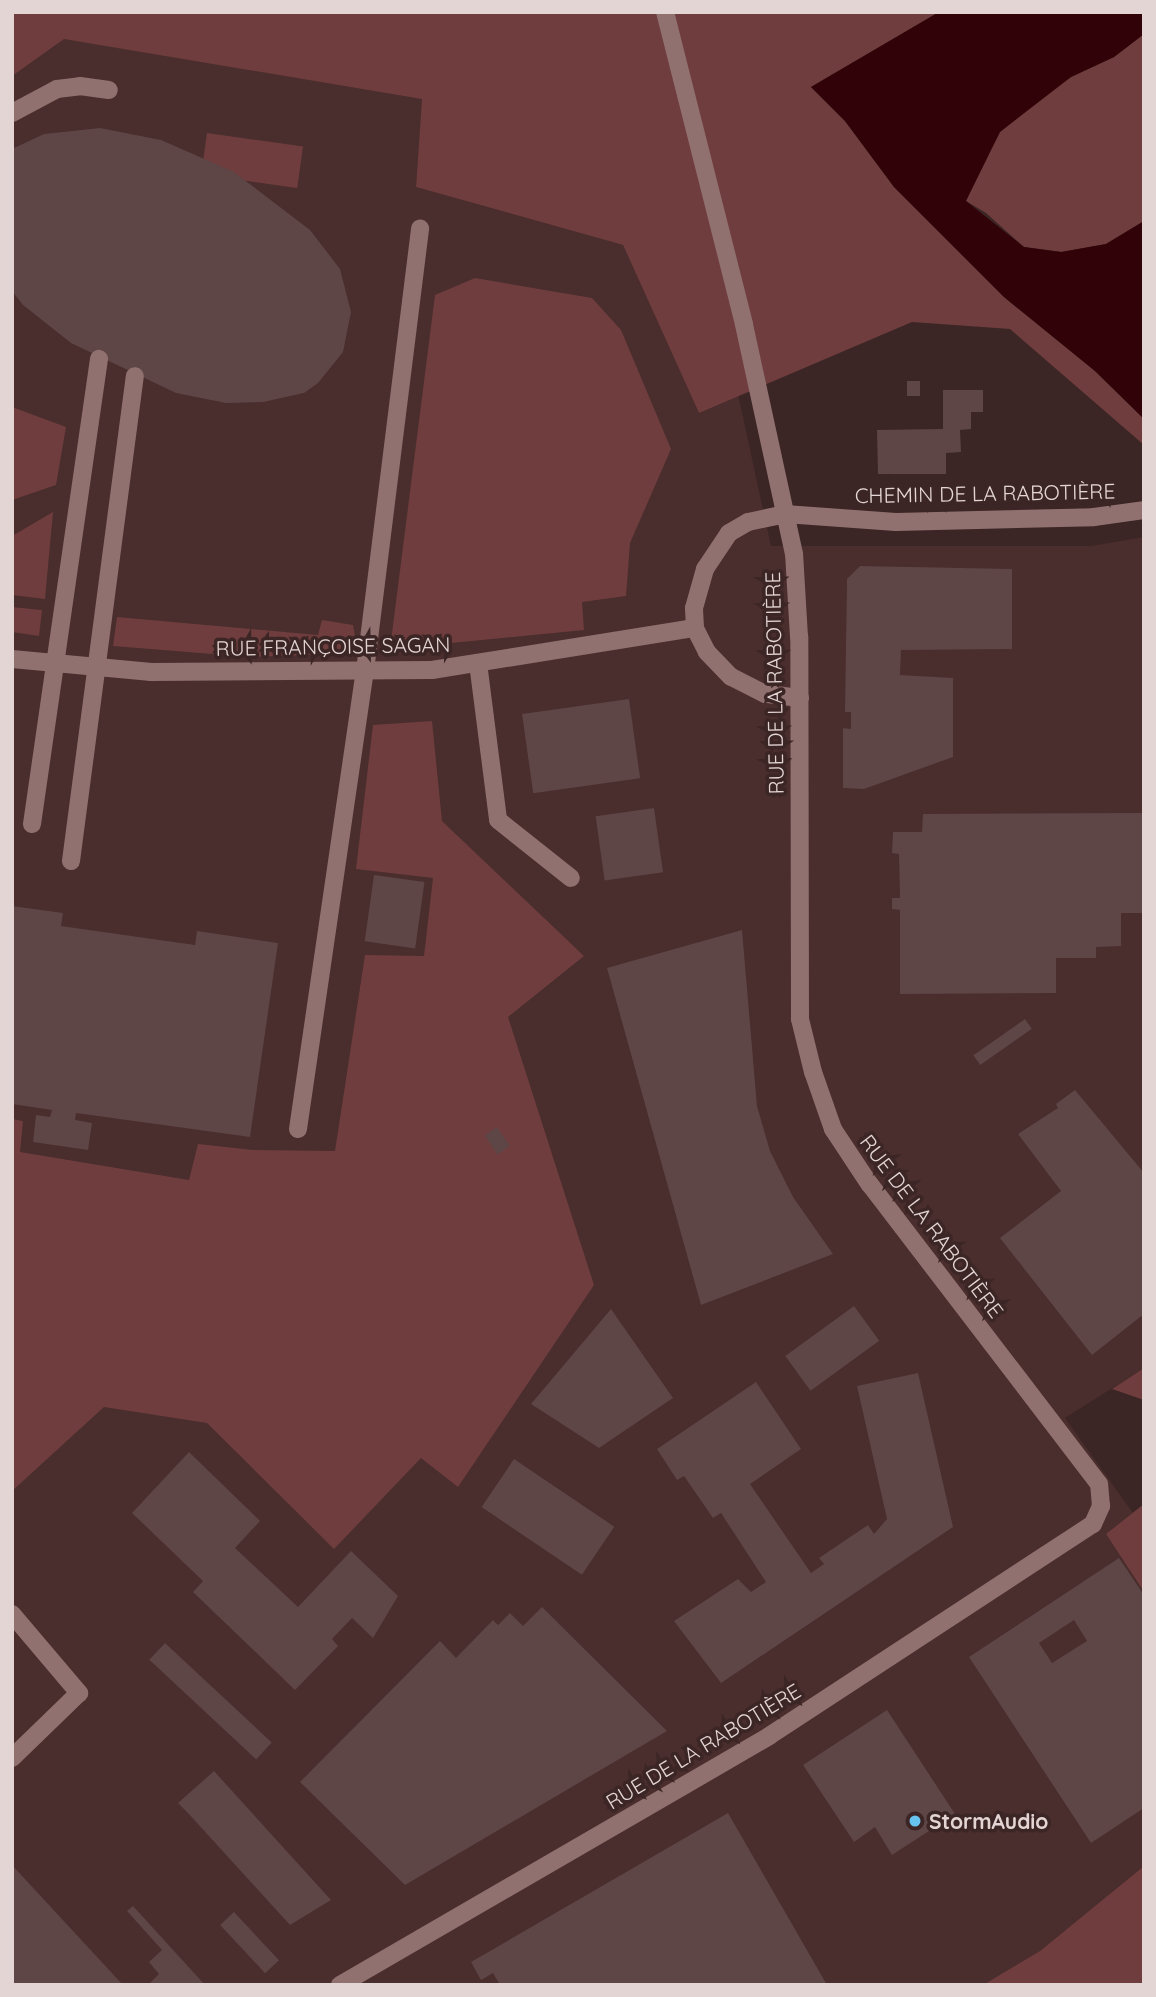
<!DOCTYPE html>
<meta charset="utf-8">
<style>
body{margin:0}
#map{position:relative;width:1156px;height:1997px;overflow:hidden;background:#3b2525;font-family:Quicksand,sans-serif}
div>[style]{position:absolute}
[style*='--x']{left:calc(var(--x)*1px);top:calc(var(--y)*1px);width:calc(var(--w)*1px);rotate:calc(var(--a)*1deg)}
.built>*{inset:0;background:#4a2d2d}
.green>*{inset:0;background:#6f3d3d;transform-origin:0 0}
.water>*{inset:0;background:#310308}
.building>*{inset:0;background:#5e4646;transform-origin:0 0}
.minor>*{height:18px;margin:-9px;padding:0 9px;transform-origin:9px;border-radius:9px;background:#917170}
.dots>*{width:19px;height:19px;translate:-50% -50%;box-sizing:border-box;border:4px solid #3b2525;border-radius:50%}
span{translate:-50% -50%;white-space:nowrap;text-align:center;line-height:1.15;-webkit-text-stroke:7px #3b2525;paint-order:stroke}
.street-label{font-size:21px;color:#e4d5d5}
.poi-label{font-size:21px;color:#e4d5d5;font-weight:700}
.left{translate:0 -50%;text-align:left}
.frame{position:absolute;inset:0;border:14px solid #e4d5d5;pointer-events:none}
</style>
<div id="map">
<div class="built">
<div style="clip-path:polygon(12px 12px,423px 91px,416px 187px,623px 245px,699px 413px,738px 394px,771px 546px,1091px 546px,1144px 537px,1144px 1368px,1065px 1418px,1133px 1513px,1106px 1534px,1144px 1592px,1144px 1866px,1040px 1951px,983px 1985px,12px 1985px)"></div>
</div>
<div class="green">
<div style="clip-path:polygon(12px 12px,939px 12px,811px 87px,845px 121px,894px 187px,1004px 297px,1095px 371px,1144px 419px,1144px 445px,1010px 329px,912px 322px,699px 413px,623px 245px,416px 187px,422px 99px,64px 39px,12px 76px)"></div>
<div style="clip-path:polygon(1144px 34px,1144px 221px,1106px 244px,1062px 252px,1024px 247px,986px 213px,966px 201px,980px 167px,1000px 132px,1029px 107px,1071px 77px,1114px 57px)"></div>
<div style="left:207px;top:133px;width:97px;height:42px;rotate:8deg"></div>
<div style="clip-path:polygon(475px 278px,592px 298px,621px 330px,671px 449px,630px 543px,626px 596px,582px 602px,584px 630px,390px 649px,435px 295px)"></div>
<div style="clip-path:polygon(12px 407px,66px 427px,56px 485px,12px 500px)"></div>
<div style="clip-path:polygon(53px 512px,45px 599px,12px 595px,12px 536px)"></div>
<div style="clip-path:polygon(12px 607px,42px 610px,39px 636px,12px 632px)"></div>
<div style="clip-path:polygon(117px 617px,318px 635px,322px 620px,353px 625px,356px 642px,343px 654px,250px 657px,113px 646px)"></div>
<div style="clip-path:polygon(432px 721px,442px 821px,584px 956px,508px 1017px,594px 1285px,458px 1487px,421px 1458px,334px 1549px,207px 1423px,104px 1407px,12px 1491px,12px 1119px,23px 1121px,20px 1152px,189px 1180px,198px 1144px,253px 1150px,335px 1151px,365px 955px,424px 956px,433px 878px,356px 869px,373px 725px)"></div>
<div style="clip-path:polygon(1144px 1368px,1144px 1400px,1112px 1389px)"></div>
<div style="clip-path:polygon(1144px 1504px,1144px 1592px,1106px 1534px)"></div>
<div style="clip-path:polygon(1144px 1866px,1144px 1985px,983px 1985px,1040px 1951px)"></div>
</div>
<div class="water">
<div style="clip-path:polygon(939px 12px,1144px 12px,1144px 34px,1114px 57px,1071px 77px,1000px 132px,966px 201px,1024px 247px,1061px 252px,1106px 244px,1144px 221px,1144px 419px,1095px 371px,1004px 297px,894px 187px,845px 121px,811px 87px)"></div>
</div>
<div class="building">
<div style="clip-path:polygon(100px 128px,161px 140px,234px 172px,310px 230px,340px 269px,351px 312px,343px 352px,318px 383px,304px 393px,263px 402px,226px 403px,176px 393px,71px 343px,23px 305px,12px 291px,12px 149px,44px 134px)"></div>
<div style="left:907px;top:381px;width:13px;height:15px"></div>
<div style="clip-path:polygon(943px 390px,983px 390px,983px 412px,971px 412px,971px 429px,960px 430px,961px 452px,946px 453px,946px 474px,878px 474px,877px 430px,943px 429px)"></div>
<div style="clip-path:polygon(860px 566px,1012px 569px,1012px 649px,901px 650px,900px 675px,953px 678px,953px 757px,864px 789px,843px 788px,843px 728px,851px 729px,851px 712px,845px 712px,847px 579px)"></div>
<div style="left:629px;top:699px;width:80px;height:108px;rotate:82deg"></div>
<div style="left:654px;top:808px;width:65px;height:59px;rotate:82deg"></div>
<div style="clip-path:polygon(1144px 813px,1144px 913px,1121px 913px,1121px 946px,1096px 947px,1096px 958px,1056px 958px,1056px 993px,900px 994px,900px 910px,892px 909px,892px 898px,900px 898px,899px 854px,892px 853px,893px 832px,922px 832px,923px 814px)"></div>
<div style="left:374px;top:875px;width:51px;height:67px;rotate:8deg"></div>
<div style="clip-path:polygon(12px 906px,63px 913px,61px 926px,195px 945px,197px 931px,278px 943px,250px 1137px,76px 1113px,75px 1120px,92px 1123px,88px 1150px,33px 1142px,36px 1115px,50px 1117px,52px 1110px,12px 1104px)"></div>
<div style="clip-path:polygon(742px 930px,757px 1106px,770px 1151px,793px 1197px,833px 1254px,701px 1305px,607px 968px)"></div>
<div style="left:1025px;top:1019px;width:12px;height:63px;rotate:55deg"></div>
<div style="clip-path:polygon(1075px 1090px,1144px 1173px,1144px 1314px,1092px 1355px,1000px 1238px,1061px 1191px,1018px 1134px,1058px 1108px,1056px 1104px)"></div>
<div style="left:497px;top:1127px;width:23px;height:15px;rotate:56deg"></div>
<div style="left:854px;top:1306px;width:43px;height:85px;rotate:54deg"></div>
<div style="clip-path:polygon(611px 1309px,673px 1398px,599px 1448px,531px 1404px)"></div>
<div style="clip-path:polygon(918px 1373px,953px 1527px,721px 1683px,674px 1621px,738px 1579px,751px 1592px,766px 1582px,721px 1513px,713px 1518px,684px 1476px,677px 1480px,657px 1449px,756px 1382px,801px 1449px,750px 1484px,811px 1573px,824px 1564px,819px 1558px,868px 1525px,874px 1534px,887px 1519px,857px 1386px)"></div>
<div style="clip-path:polygon(189px 1452px,260px 1521px,235px 1548px,298px 1607px,351px 1551px,398px 1596px,373px 1638px,352px 1618px,332px 1639px,338px 1646px,295px 1690px,193px 1592px,203px 1581px,132px 1513px)"></div>
<div style="left:514px;top:1459px;width:121px;height:58px;rotate:34deg"></div>
<div style="clip-path:polygon(evenodd,1119px 1558px,1144px 1595px,1144px 1808px,1091px 1843px,969px 1657px,1119px 1558px,1074px 1620px,1087px 1641px,1052px 1663px,1039px 1643px,1074px 1620px)"></div>
<div style="clip-path:polygon(542px 1607px,667px 1731px,405px 1885px,300px 1782px,440px 1641px,456px 1658px,493px 1620px,498px 1625px,510px 1613px,523px 1626px)"></div>
<div style="left:165px;top:1643px;width:146px;height:23px;rotate:43deg"></div>
<div style="clip-path:polygon(887px 1710px,955px 1814px,892px 1855px,875px 1827px,854px 1842px,803px 1765px)"></div>
<div style="clip-path:polygon(214px 1771px,223px 1781px,331px 1900px,290px 1925px,188px 1813px,178px 1803px)"></div>
<div style="clip-path:polygon(728px 1813px,827px 1985px,500px 1985px,493px 1973px,481px 1980px,471px 1962px)"></div>
<div style="clip-path:polygon(12px 1865px,123px 1985px,12px 1985px)"></div>
<div style="clip-path:polygon(133px 1906px,205px 1985px,148px 1985px,159px 1974px,149px 1962px,162px 1950px,127px 1911px)"></div>
<div style="left:234px;top:1912px;width:66px;height:19px;rotate:47deg"></div>
</div>
<div class="minor">
<div style="--x:12;--y:113;--w:51;--a:-28.1"></div>
<div style="--x:57;--y:89;--w:23;--a:-7"></div>
<div style="--x:80;--y:86;--w:29;--a:8"></div>
<div style="--x:12;--y:659;--w:140;--a:5.3"></div>
<div style="--x:151;--y:672;--w:281;--a:-0.4"></div>
<div style="--x:432;--y:670;--w:266;--a:-9.1"></div>
<div style="--x:478;--y:663;--w:158;--a:82.7"></div>
<div style="--x:498;--y:820;--w:93;--a:38.5"></div>
<div style="--x:800;--y:698;--w:35;--a:-173"></div>
<div style="--x:765;--y:694;--w:38;--a:-153"></div>
<div style="--x:731;--y:677;--w:35;--a:-134"></div>
<div style="--x:707;--y:652;--w:27;--a:-117"></div>
<div style="--x:695;--y:628;--w:20;--a:-93"></div>
<div style="--x:694;--y:608;--w:41;--a:-74.2"></div>
<div style="--x:705;--y:569;--w:43;--a:-56.3"></div>
<div style="--x:729;--y:533;--w:22;--a:-30"></div>
<div style="--x:748;--y:522;--w:38;--a:-12"></div>
<div style="--x:785;--y:514;--w:111;--a:4.1"></div>
<div style="--x:896;--y:522;--w:198;--a:-1.4"></div>
<div style="--x:1094;--y:517;--w:50;--a:-8"></div>
<div style="--x:32;--y:824;--w:470;--a:-81.8"></div>
<div style="--x:71;--y:861;--w:489;--a:-82.5"></div>
<div style="--x:298;--y:1129;--w:463;--a:-81.7"></div>
<div style="--x:365;--y:671;--w:446;--a:-82.9"></div>
<div style="--x:12;--y:1614;--w:104;--a:49.7"></div>
<div style="--x:79;--y:1693;--w:93;--a:135.9"></div>
<div style="--x:340;--y:1985;--w:496;--a:-30.1"></div>
<div style="--x:769;--y:1736;--w:387;--a:-33.2"></div>
<div style="--x:1093;--y:1524;--w:20;--a:-66"></div>
<div style="--x:1101;--y:1506;--w:22;--a:-95"></div>
<div style="--x:1099;--y:1484;--w:377;--a:-127.4"></div>
<div style="--x:870;--y:1185;--w:67;--a:-123.5"></div>
<div style="--x:833;--y:1129;--w:60;--a:-109.3"></div>
<div style="--x:813;--y:1072;--w:55;--a:-103.8"></div>
<div style="--x:800;--y:1019;--w:382;--a:-90.1"></div>
<div style="--x:799;--y:637;--w:83;--a:-93.4"></div>
<div style="--x:794;--y:554;--w:235;--a:-102.3"></div>
<div style="--x:744;--y:324;--w:322;--a:-104.2"></div>
</div>
<div class="dots">
<div style="left:915px;top:1821px;background:#66c4ef"></div>
</div>
<div class="street-label">
<span style="left:985px;top:493px;rotate:-1deg">CHEMIN DE LA RABOTIÈRE</span>
<span style="left:333px;top:646px;rotate:-1deg">RUE FRANÇOISE SAGAN</span>
<span style="left:774px;top:683px;rotate:-91deg">RUE DE LA RABOTIÈRE</span>
<span style="left:932px;top:1226px;rotate:53deg">RUE DE LA RABOTIÈRE</span>
<span style="left:703px;top:1746px;rotate:-31deg">RUE DE LA RABOTIÈRE</span>
</div>
<div class="poi-label">
<span class="left" style="left:929px;top:1821px">StormAudio</span>
</div>
<div class="frame"></div>
</div>
